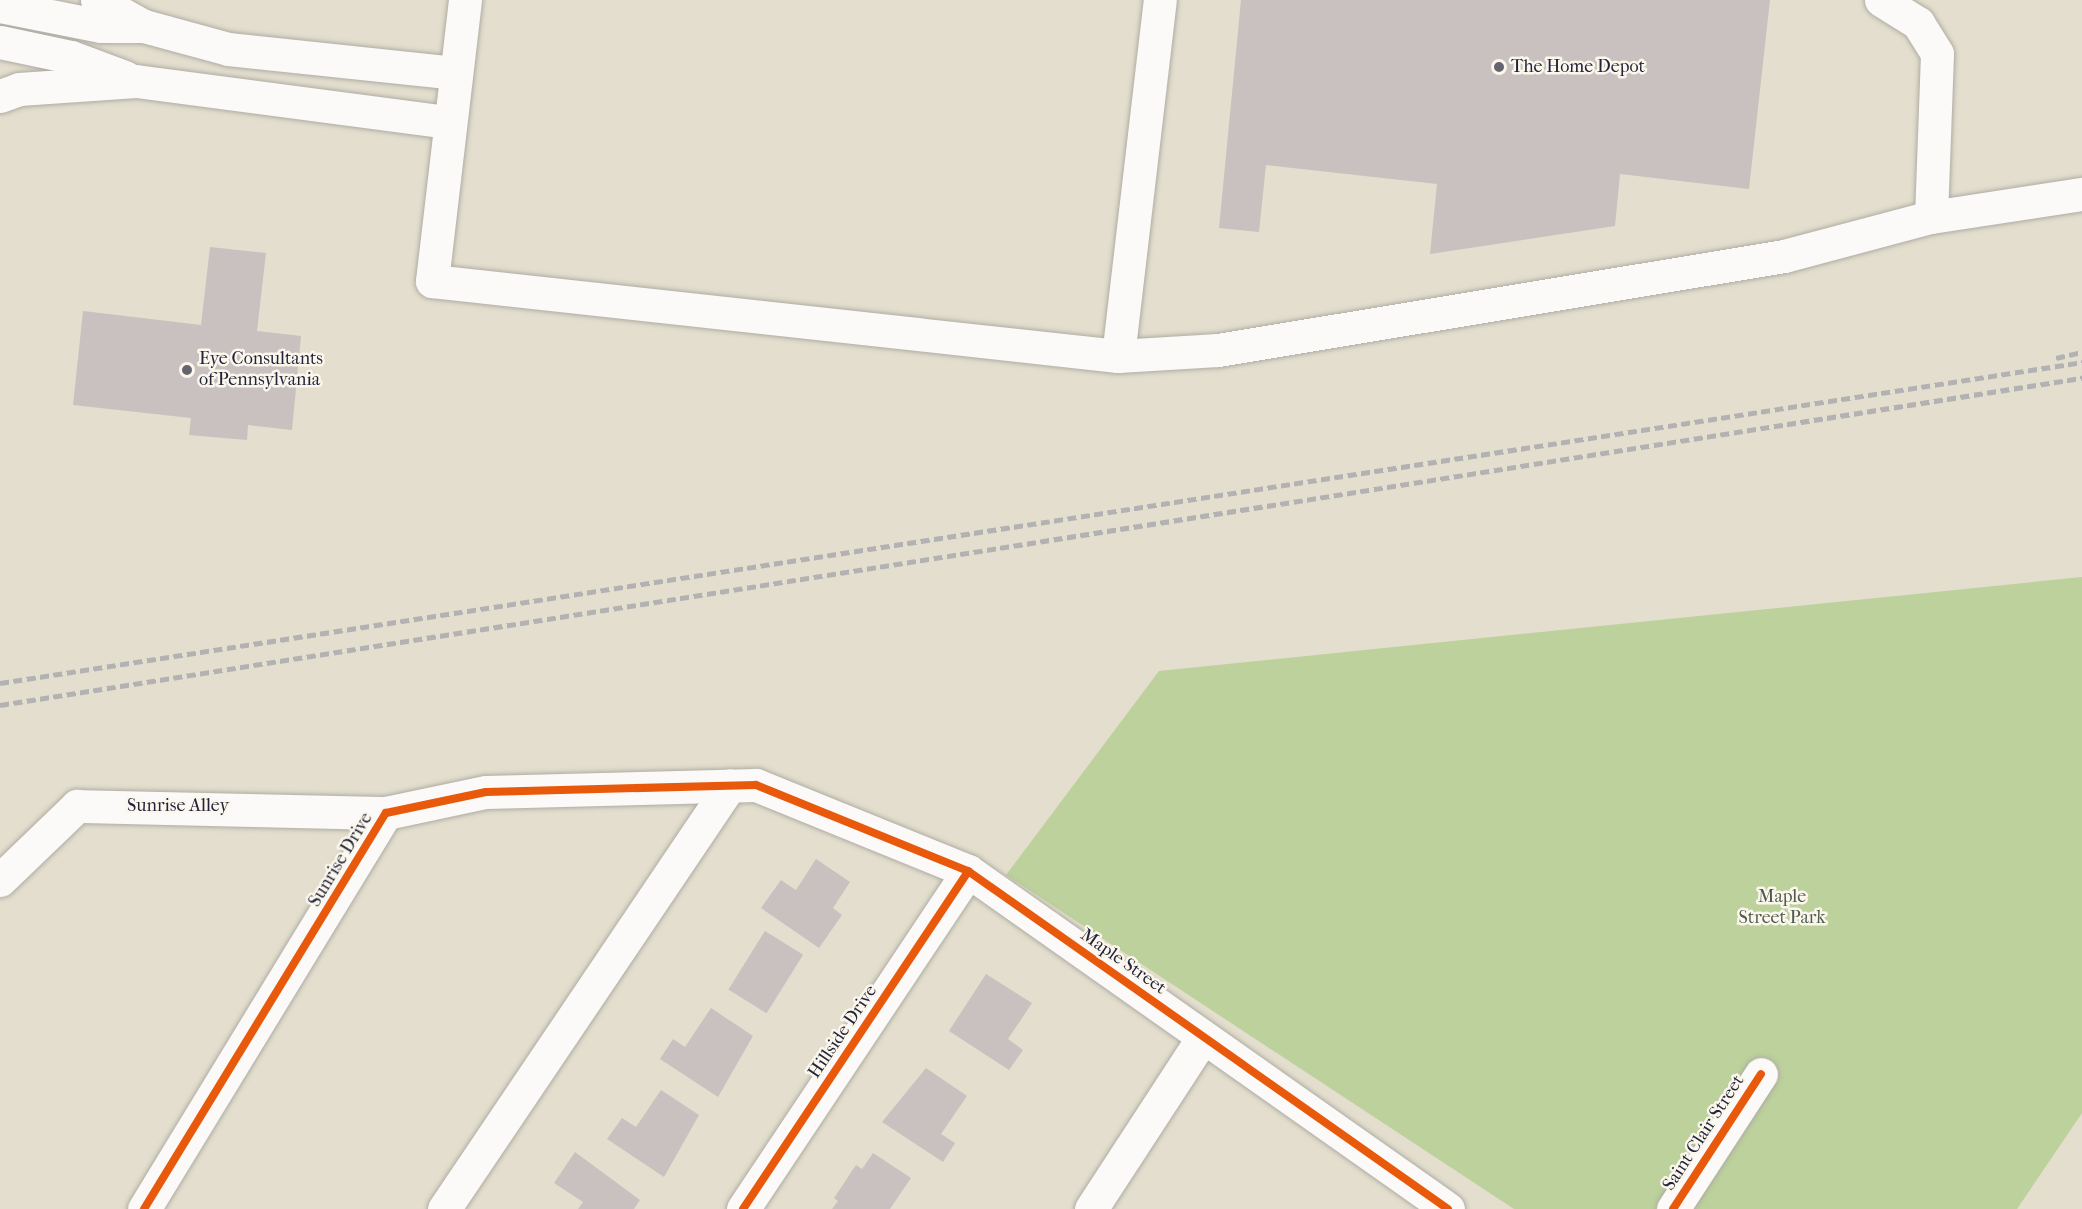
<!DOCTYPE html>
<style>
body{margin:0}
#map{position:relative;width:2082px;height:1209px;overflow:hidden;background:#e3decd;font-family:"IM FELL French Canon",serif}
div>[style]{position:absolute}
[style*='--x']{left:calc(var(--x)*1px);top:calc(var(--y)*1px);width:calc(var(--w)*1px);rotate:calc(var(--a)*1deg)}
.green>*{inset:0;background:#bcd19b}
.building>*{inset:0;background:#c9c0c0;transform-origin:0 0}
.roads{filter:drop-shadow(0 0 2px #afaca4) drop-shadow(0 0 2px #afaca4)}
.minor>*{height:33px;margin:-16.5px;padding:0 16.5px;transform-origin:16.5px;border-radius:16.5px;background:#fbfaf8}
.rail>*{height:4.5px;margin-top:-2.25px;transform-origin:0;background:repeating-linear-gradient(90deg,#b3b2b3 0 9px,transparent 0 13.5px)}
.cycleway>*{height:8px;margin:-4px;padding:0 4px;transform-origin:4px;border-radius:4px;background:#e8590c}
.dots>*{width:16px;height:16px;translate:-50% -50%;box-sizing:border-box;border:3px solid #fbf7ec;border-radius:50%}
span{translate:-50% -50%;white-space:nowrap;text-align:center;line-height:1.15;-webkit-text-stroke:5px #fbf7ec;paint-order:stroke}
.poi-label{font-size:18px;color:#22223b}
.left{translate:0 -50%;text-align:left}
.street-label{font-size:18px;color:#22223b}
.park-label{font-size:18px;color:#4d5b4e}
</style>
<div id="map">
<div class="green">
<div style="clip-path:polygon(2082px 577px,2082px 1113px,2017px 1209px,1514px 1209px,1006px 875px,1159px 671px)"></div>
</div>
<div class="building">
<div style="clip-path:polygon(1241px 0,1770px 0,1749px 189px,1620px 174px,1615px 226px,1430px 254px,1437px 184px,1266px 165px,1259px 232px,1219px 228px)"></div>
<div style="clip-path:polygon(210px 247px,266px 253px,257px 331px,301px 336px,292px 430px,248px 425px,247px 440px,189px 435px,191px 418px,73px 405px,83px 311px,201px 325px)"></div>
<div style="clip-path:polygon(816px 859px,850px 882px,833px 908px,842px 915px,819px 948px,761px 908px,781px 880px,796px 890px)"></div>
<div style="left:765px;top:931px;width:45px;height:69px;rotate:32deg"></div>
<div style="clip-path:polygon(986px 974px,1032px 1003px,1008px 1039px,1023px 1050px,1009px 1070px,949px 1031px)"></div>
<div style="clip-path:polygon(711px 1008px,753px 1036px,718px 1097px,660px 1059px,673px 1039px,685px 1047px)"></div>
<div style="clip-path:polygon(926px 1068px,967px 1096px,941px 1134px,955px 1143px,943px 1162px,882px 1122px)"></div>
<div style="clip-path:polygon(661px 1090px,699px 1115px,664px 1177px,607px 1139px,622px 1118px,636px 1127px)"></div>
<div style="clip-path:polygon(575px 1152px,640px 1200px,634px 1209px,578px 1209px,583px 1202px,554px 1183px)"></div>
<div style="clip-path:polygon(873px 1153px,911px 1178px,890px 1209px,832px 1209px,838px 1201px,834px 1198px,856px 1165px,862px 1169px)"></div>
</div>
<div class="roads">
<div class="minor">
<div style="--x:97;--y:0;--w:51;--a:29.1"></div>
<div style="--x:465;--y:0;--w:283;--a:96.7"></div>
<div style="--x:432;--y:281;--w:690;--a:6.24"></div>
<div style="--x:1118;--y:356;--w:100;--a:-3.4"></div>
<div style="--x:1218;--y:350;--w:574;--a:-9.43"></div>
<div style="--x:1784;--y:256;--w:152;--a:-14.9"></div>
<div style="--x:1931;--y:217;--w:153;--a:-8.7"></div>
<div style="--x:1881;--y:0;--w:44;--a:31.9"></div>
<div style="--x:1918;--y:23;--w:36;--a:58"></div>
<div style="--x:1937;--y:54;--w:163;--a:92.1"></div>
<div style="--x:0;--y:6;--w:103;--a:11.2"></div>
<div style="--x:101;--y:26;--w:43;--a:0"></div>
<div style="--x:144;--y:26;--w:87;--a:15.3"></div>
<div style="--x:228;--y:49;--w:228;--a:6"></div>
<div style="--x:0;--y:42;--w:73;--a:11.9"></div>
<div style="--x:71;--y:57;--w:58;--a:20.3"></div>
<div style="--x:0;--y:96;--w:20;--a:-20"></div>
<div style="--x:19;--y:89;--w:117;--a:-3.9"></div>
<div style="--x:136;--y:81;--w:316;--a:7.5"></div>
<div style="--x:1118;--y:356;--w:358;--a:-83.3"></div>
<div style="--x:0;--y:880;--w:107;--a:-43.9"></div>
<div style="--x:77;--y:806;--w:309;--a:1.3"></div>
<div style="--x:144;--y:1209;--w:464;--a:-58.6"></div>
<div style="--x:386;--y:813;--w:102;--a:-11.9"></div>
<div style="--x:486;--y:792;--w:270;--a:-1.5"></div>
<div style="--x:756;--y:785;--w:229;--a:22.1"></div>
<div style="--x:968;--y:871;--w:587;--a:35.15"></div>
<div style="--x:444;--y:1209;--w:511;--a:-56"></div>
<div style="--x:743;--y:1209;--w:406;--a:-56.3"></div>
<div style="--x:1091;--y:1209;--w:205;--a:-56.9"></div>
<div style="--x:1673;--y:1209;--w:161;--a:-56.9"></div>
</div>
</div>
<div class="rail">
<div style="--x:2056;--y:358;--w:27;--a:-13"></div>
<div style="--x:0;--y:683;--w:2107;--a:-8.76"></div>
<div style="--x:0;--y:705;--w:2108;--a:-8.93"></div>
</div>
<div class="cycleway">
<div style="--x:144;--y:1209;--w:464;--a:-58.6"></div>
<div style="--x:386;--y:813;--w:102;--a:-11.9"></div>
<div style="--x:486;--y:792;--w:270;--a:-1.5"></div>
<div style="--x:756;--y:785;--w:229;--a:22.1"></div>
<div style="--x:968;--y:871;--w:587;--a:35.15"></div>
<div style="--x:743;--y:1209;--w:406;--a:-56.3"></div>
<div style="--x:1673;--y:1209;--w:161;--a:-56.9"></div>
</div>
<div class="dots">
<div style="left:1499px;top:67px;background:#66646e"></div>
<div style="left:187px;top:370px;background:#66646e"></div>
</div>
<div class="poi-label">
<span class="left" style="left:1511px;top:67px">The Home Depot</span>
<span class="left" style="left:199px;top:370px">Eye Consultants<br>of Pennsylvania</span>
</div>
<div class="street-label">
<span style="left:178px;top:806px">Sunrise Alley</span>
<span style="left:341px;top:860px;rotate:-59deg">Sunrise Drive</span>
<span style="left:1123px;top:962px;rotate:35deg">Maple Street</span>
<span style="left:843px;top:1032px;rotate:-56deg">Hillside Drive</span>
<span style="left:1704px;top:1133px;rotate:-57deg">Saint Clair Street</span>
</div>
<div class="park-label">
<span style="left:1782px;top:908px">Maple<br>Street Park</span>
</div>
</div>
